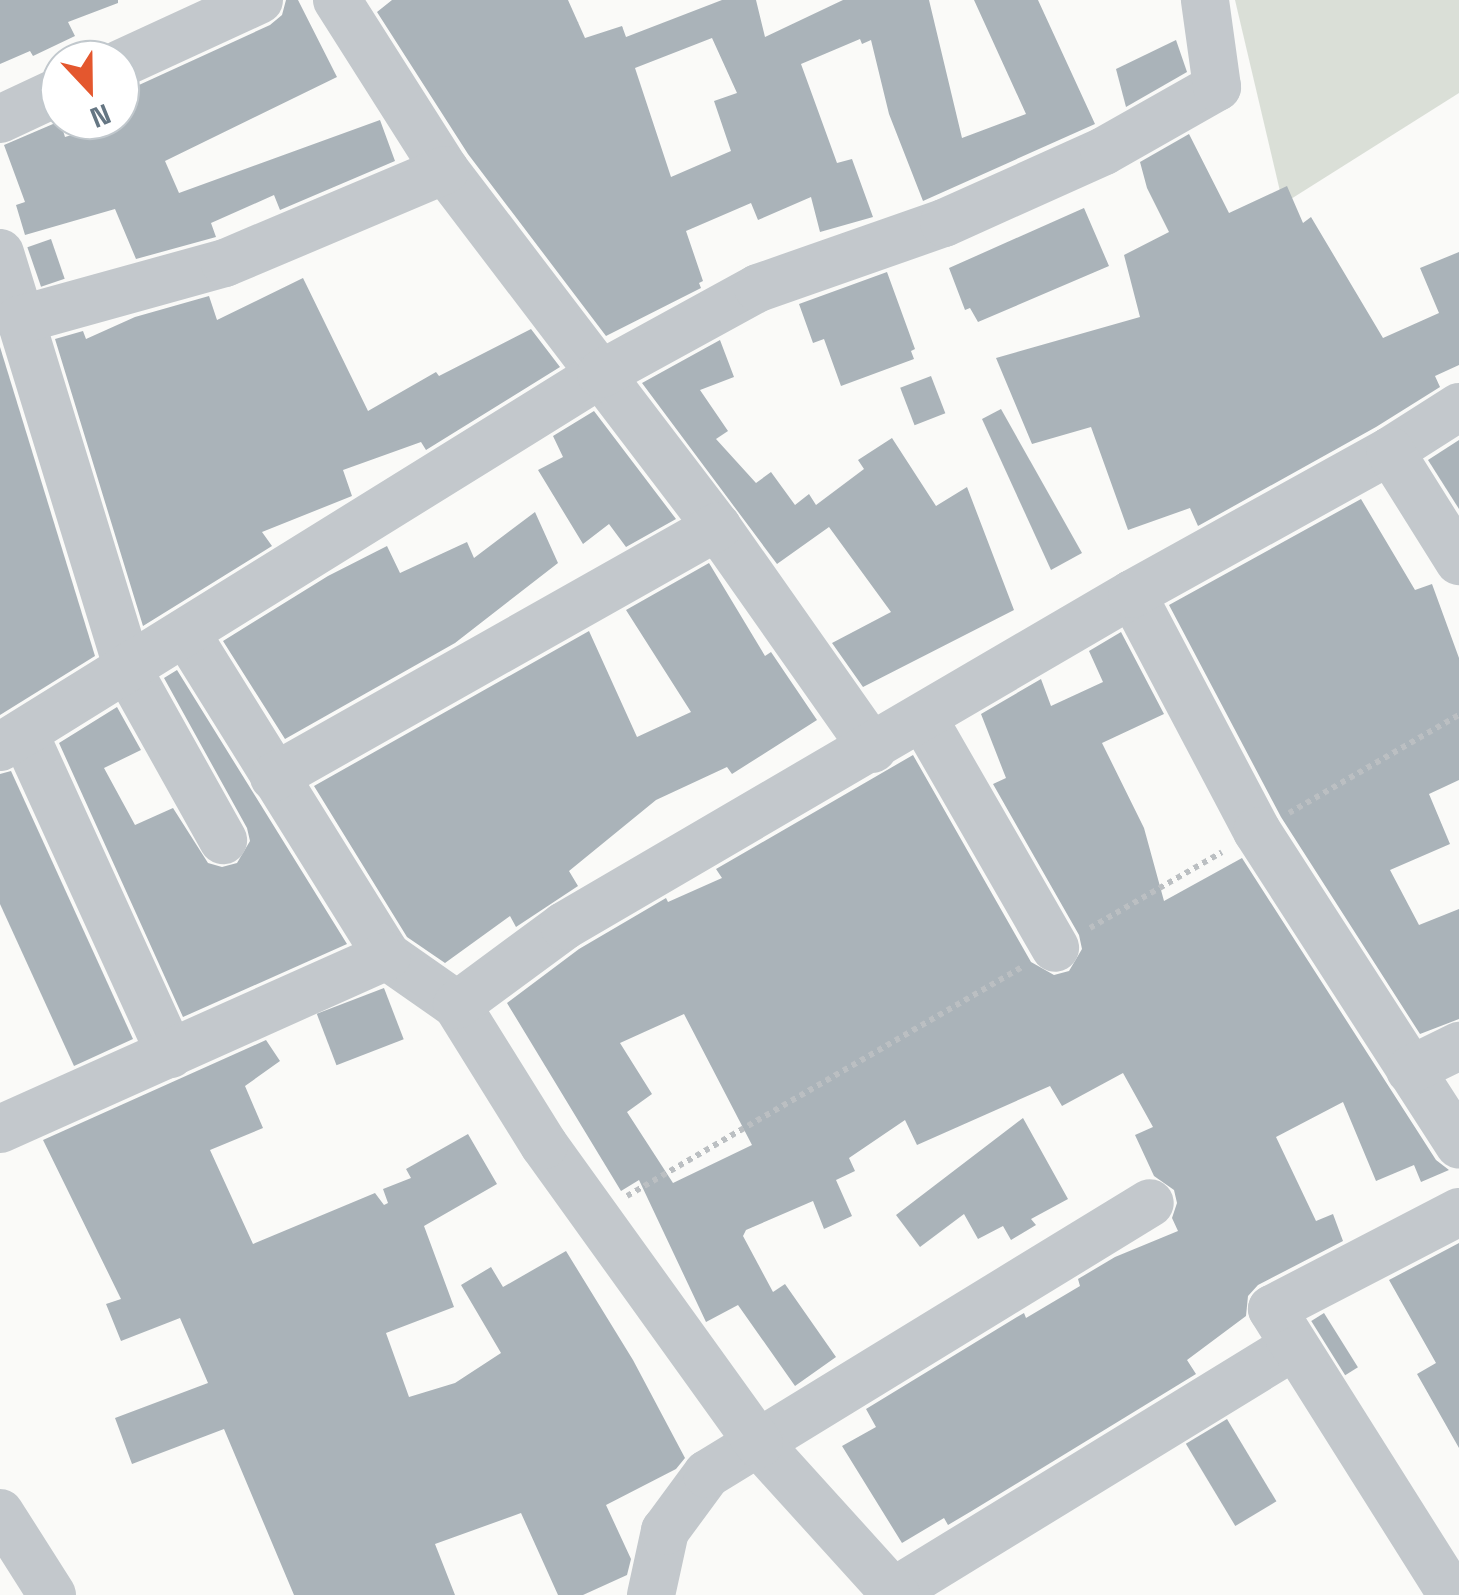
<!DOCTYPE html>
<style>
body{margin:0}
#map{position:relative;width:1459px;height:1595px;overflow:hidden;background:#fafaf8;font-family:"Space Grotesk",sans-serif}
div>[style]{position:absolute}
[style*='--x']{left:calc(var(--x)*1px);top:calc(var(--y)*1px);width:calc(var(--w)*1px);rotate:calc(var(--a)*1deg)}
.green>*{inset:0;background:#dadfd7}
.building>*{inset:0;background:#aab3b9;transform-origin:0 0}
.path>*{height:6px;margin-top:-3px;transform-origin:0;background:repeating-linear-gradient(90deg,#bbbfc2 0 5px,transparent 0 10px)}
.minor>*{height:48px;margin:-24px;padding:0 24px;transform-origin:24px;border-radius:24px;background:#c3c8cc}
span{translate:-50% -50%;white-space:nowrap;text-align:center;line-height:1.15;-webkit-text-stroke:10px #fff;paint-order:stroke}
.north{position:absolute;left:40px;top:40px;width:100px;height:100px;box-sizing:border-box;background:#fff;border:2px solid #c1c8cd;border-radius:50%;rotate:158deg;font-size:28px;font-weight:700;line-height:40px;text-align:center;color:#657683}
.north::after{content:'';display:block;margin:auto;width:35px;height:45px;background:#e4572e;clip-path:polygon(50% 0,100% 100%,50% 72%,0 100%)}
</style>
<div id="map">
<div class="green">
<div style="clip-path:polygon(1235px 0,1459px 0,1459px 93px,1283px 204px)"></div>
</div>
<div class="building">
<div style="clip-path:polygon(0 0,118px 0,118px 3px,68px 22px,75px 36px,33px 56px,30px 51px,0 64px)"></div>
<div style="clip-path:polygon(286px 0,298px 0,337px 77px,165px 161px,179px 193px,380px 120px,395px 161px,280px 210px,274px 195px,211px 223px,216px 237px,136px 259px,115px 209px,25px 235px,16px 205px,25px 202px,4px 145px,60px 121px,65px 137px,120px 120px,131px 114px,128px 90px,270px 25px,282px 15px)"></div>
<div style="clip-path:polygon(evenodd,392px 0,568px 0,585px 38px,622px 26px,626px 37px,722px 0,756px 0,765px 37px,843px 0,929px 0,962px 138px,1026px 114px,974px 0,1038px 0,1095px 124px,923px 201px,889px 114px,871px 40px,862px 44px,860px 39px,801px 64px,837px 163px,852px 159px,873px 217px,820px 232px,811px 197px,758px 220px,751px 203px,686px 231px,703px 281px,699px 283px,701px 288px,606px 336px,468px 154px,377px 12px,392px 0,712px 38px,737px 93px,714px 101px,731px 151px,671px 177px,635px 68px,712px 38px)"></div>
<div style="clip-path:polygon(1176px 40px,1187px 72px,1126px 107px,1116px 69px)"></div>
<div style="clip-path:polygon(1189px 134px,1229px 213px,1287px 186px,1303px 223px,1311px 217px,1383px 338px,1439px 313px,1420px 268px,1459px 252px,1459px 365px,1435px 376px,1440px 387px,1376px 427px,1198px 526px,1190px 508px,1128px 530px,1091px 427px,1032px 444px,996px 358px,1140px 317px,1124px 255px,1169px 232px,1147px 188px,1140px 162px)"></div>
<div style="clip-path:polygon(1084px 208px,1109px 266px,978px 322px,970px 308px,965px 310px,949px 268px)"></div>
<div style="left:51px;top:239px;width:42px;height:25px;rotate:71deg"></div>
<div style="clip-path:polygon(887px 272px,915px 349px,911px 351px,914px 359px,841px 386px,824px 339px,813px 343px,799px 304px)"></div>
<div style="clip-path:polygon(303px 278px,368px 411px,436px 372px,439px 376px,531px 329px,560px 367px,426px 450px,421px 442px,343px 470px,352px 496px,262px 532px,272px 546px,143px 626px,55px 339px,83px 331px,86px 339px,135px 317px,209px 296px,217px 320px)"></div>
<div style="clip-path:polygon(720px 340px,734px 377px,700px 390px,728px 431px,716px 439px,756px 483px,771px 472px,795px 505px,809px 494px,816px 505px,864px 469px,858px 460px,892px 438px,936px 506px,967px 487px,1014px 610px,863px 687px,832px 643px,891px 612px,829px 527px,777px 564px,642px 383px)"></div>
<div style="clip-path:polygon(0 347px,95px 656px,0 715px)"></div>
<div style="left:931px;top:376px;width:40px;height:33px;rotate:69deg"></div>
<div style="clip-path:polygon(1001px 409px,1082px 553px,1051px 570px,982px 419px)"></div>
<div style="clip-path:polygon(594px 411px,676px 519px,626px 547px,609px 524px,583px 544px,538px 470px,563px 457px,553px 436px)"></div>
<div style="clip-path:polygon(1459px 440px,1459px 509px,1428px 460px)"></div>
<div style="clip-path:polygon(1361px 499px,1415px 590px,1432px 584px,1459px 658px,1459px 780px,1429px 794px,1450px 844px,1390px 870px,1419px 925px,1459px 909px,1459px 1019px,1420px 1034px,1281px 817px,1169px 605px)"></div>
<div style="clip-path:polygon(535px 512px,558px 563px,455px 643px,285px 739px,223px 641px,328px 576px,387px 546px,400px 573px,467px 542px,474px 558px)"></div>
<div style="clip-path:polygon(709px 563px,765px 656px,771px 652px,817px 720px,732px 774px,727px 767px,656px 800px,569px 871px,578px 886px,516px 927px,510px 916px,445px 963px,407px 937px,314px 786px,589px 631px,637px 737px,691px 712px,626px 610px)"></div>
<div style="clip-path:polygon(evenodd,1121px 632px,1164px 714px,1102px 743px,1144px 828px,1164px 901px,1242px 858px,1436px 1160px,1449px 1170px,1421px 1182px,1414px 1165px,1376px 1181px,1343px 1102px,1276px 1137px,1316px 1221px,1333px 1214px,1343px 1241px,1258px 1285px,1248px 1296px,1246px 1316px,1187px 1360px,1196px 1374px,970px 1512px,948px 1525px,944px 1518px,902px 1543px,842px 1446px,876px 1427px,866px 1409px,1017px 1317px,1024px 1313px,1026px 1318px,1080px 1286px,1078px 1279px,1115px 1257px,1178px 1231px,1172px 1218px,1177px 1203px,1174px 1190px,1154px 1176px,1135px 1135px,1153px 1127px,1123px 1073px,1062px 1106px,1050px 1086px,917px 1145px,905px 1120px,849px 1158px,855px 1171px,836px 1180px,852px 1216px,824px 1229px,813px 1201px,746px 1230px,743px 1236px,773px 1292px,785px 1284px,836px 1357px,795px 1386px,738px 1305px,706px 1322px,639px 1180px,621px 1191px,507px 1003px,579px 949px,666px 898px,668px 902px,722px 878px,716px 869px,913px 755px,1031px 962px,1054px 975px,1069px 971px,1082px 949px,1079px 935px,993px 784px,1006px 778px,981px 714px,1041px 679px,1051px 706px,1103px 682px,1089px 651px,1121px 632px,684px 1014px,752px 1145px,673px 1183px,627px 1112px,652px 1094px,620px 1043px,684px 1014px)"></div>
<div style="clip-path:polygon(177px 670px,347px 944px,183px 1017px,59px 743px,117px 707px,141px 750px,104px 768px,135px 825px,173px 808px,208px 863px,222px 867px,237px 863px,250px 841px,247px 828px,164px 678px)"></div>
<div style="clip-path:polygon(11px 771px,133px 1039px,74px 1066px,0 904px,0 774px)"></div>
<div style="left:384px;top:988px;width:55px;height:72px;rotate:69deg"></div>
<div style="clip-path:polygon(266px 1040px,280px 1061px,245px 1086px,263px 1128px,210px 1150px,253px 1244px,375px 1193px,384px 1205px,388px 1203px,383px 1189px,411px 1178px,406px 1169px,468px 1134px,497px 1184px,424px 1226px,454px 1307px,386px 1333px,409px 1397px,455px 1383px,501px 1353px,461px 1285px,491px 1267px,503px 1287px,566px 1251px,633px 1360px,685px 1458px,676px 1469px,606px 1505px,631px 1559px,627px 1575px,583px 1595px,558px 1595px,521px 1513px,435px 1544px,455px 1595px,294px 1595px,224px 1429px,132px 1464px,115px 1418px,208px 1383px,180px 1318px,121px 1341px,106px 1304px,121px 1299px,43px 1140px)"></div>
<div style="clip-path:polygon(1023px 1118px,1068px 1199px,1031px 1219px,1036px 1225px,1011px 1240px,1003px 1226px,978px 1239px,964px 1214px,920px 1247px,896px 1215px)"></div>
<div style="clip-path:polygon(1459px 1243px,1459px 1448px,1417px 1374px,1436px 1363px,1389px 1280px)"></div>
<div style="left:1324px;top:1313px;width:64px;height:15px;rotate:58deg"></div>
<div style="left:1227px;top:1419px;width:96px;height:48px;rotate:59deg"></div>
</div>
<div class="path">
<div style="--x:1289;--y:813;--w:196;--a:-30"></div>
<div style="--x:1090;--y:928;--w:152;--a:-29.9"></div>
<div style="--x:627;--y:1196;--w:458;--a:-30.1"></div>
</div>
<div class="minor">
<div style="--x:337;--y:0;--w:201;--a:57.6"></div>
<div style="--x:445;--y:170;--w:449;--a:52.7"></div>
<div style="--x:717;--y:527;--w:271;--a:54.9"></div>
<div style="--x:120;--y:64;--w:153;--a:-24.7"></div>
<div style="--x:0;--y:119;--w:66;--a:-25"></div>
<div style="--x:0;--y:253;--w:436;--a:72.9"></div>
<div style="--x:128;--y:670;--w:195;--a:60.8"></div>
<div style="--x:19;--y:320;--w:214;--a:-15.5"></div>
<div style="--x:225;--y:263;--w:239;--a:-22.9"></div>
<div style="--x:1390;--y:451;--w:82;--a:-32.5"></div>
<div style="--x:1132;--y:594;--w:268;--a:62.2"></div>
<div style="--x:1257;--y:831;--w:373;--a:57.2"></div>
<div style="--x:186;--y:633;--w:380;--a:58.1"></div>
<div style="--x:387;--y:956;--w:85;--a:35"></div>
<div style="--x:923;--y:718;--w:265;--a:60.1"></div>
<div style="--x:24;--y:733;--w:353;--a:65.5"></div>
<div style="--x:0;--y:747;--w:707;--a:-31.83"></div>
<div style="--x:601;--y:374;--w:179;--a:-28.7"></div>
<div style="--x:758;--y:288;--w:197;--a:-19.3"></div>
<div style="--x:944;--y:223;--w:175;--a:-24.2"></div>
<div style="--x:1104;--y:151;--w:130;--a:-29.5"></div>
<div style="--x:1217;--y:87;--w:88;--a:-97.9"></div>
<div style="--x:274;--y:777;--w:509;--a:-29.44"></div>
<div style="--x:1410;--y:1070;--w:55;--a:-26.1"></div>
<div style="--x:0;--y:1129;--w:424;--a:-24.1"></div>
<div style="--x:0;--y:1513;--w:97;--a:57.6"></div>
<div style="--x:893;--y:1592;--w:470;--a:-31.5"></div>
<div style="--x:651;--y:1595;--w:66;--a:-77.7"></div>
<div style="--x:665;--y:1531;--w:71;--a:-53.6"></div>
<div style="--x:707;--y:1474;--w:519;--a:-31.46"></div>
<div style="--x:896;--y:1595;--w:204;--a:-132.2"></div>
<div style="--x:759;--y:1444;--w:368;--a:-125.7"></div>
<div style="--x:544;--y:1145;--w:165;--a:-121.9"></div>
<div style="--x:457;--y:1005;--w:133;--a:-36.4"></div>
<div style="--x:564;--y:926;--w:658;--a:-30.31"></div>
<div style="--x:1132;--y:594;--w:295;--a:-29"></div>
<div style="--x:1390;--y:451;--w:130;--a:57.9"></div>
<div style="--x:1452;--y:1595;--w:338;--a:-122.2"></div>
<div style="--x:1272;--y:1309;--w:211;--a:-27.4"></div>
</div>
<div class="north">N</div>
</div>
